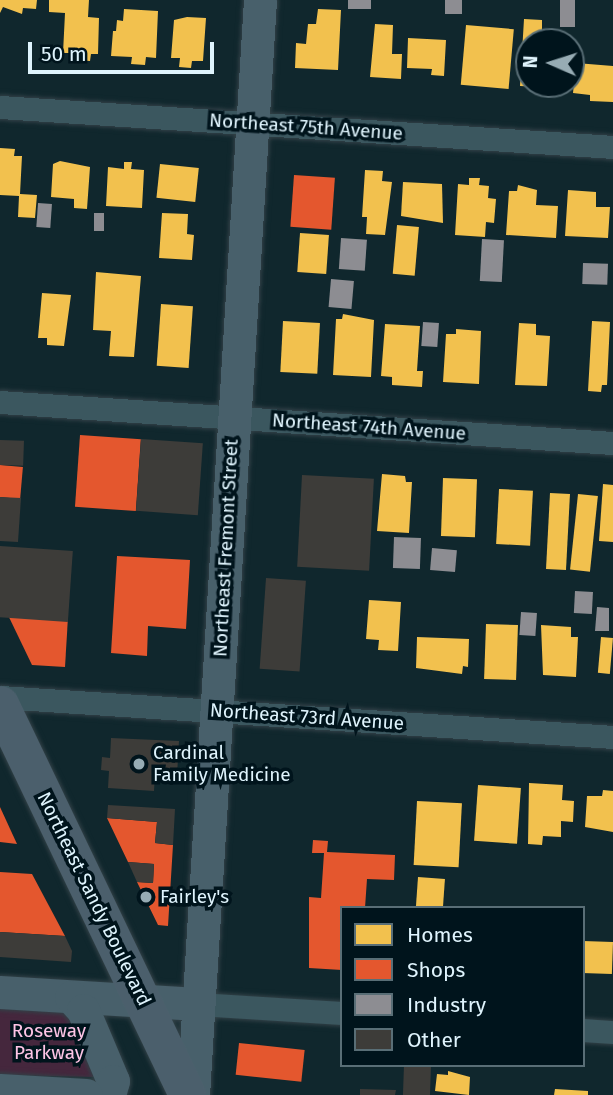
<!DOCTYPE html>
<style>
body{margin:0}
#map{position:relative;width:613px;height:1095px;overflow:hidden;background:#10272d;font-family:"Fira Sans",sans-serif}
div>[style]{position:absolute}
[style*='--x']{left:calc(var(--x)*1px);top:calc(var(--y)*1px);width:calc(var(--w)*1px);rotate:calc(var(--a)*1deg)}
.green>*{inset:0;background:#45273d}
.homes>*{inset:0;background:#f2c14e;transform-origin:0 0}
.shops>*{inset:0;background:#e4572e;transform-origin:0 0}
.industry>*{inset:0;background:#8d8d92;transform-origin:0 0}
.building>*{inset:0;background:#3d3c39;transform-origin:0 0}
.roads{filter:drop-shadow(0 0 2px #324147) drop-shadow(0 0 2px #324147)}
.street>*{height:23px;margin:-11.5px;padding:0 11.5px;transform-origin:11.5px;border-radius:11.5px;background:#3b575f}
.secondary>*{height:33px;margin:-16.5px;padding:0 16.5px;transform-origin:16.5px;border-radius:16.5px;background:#48606b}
.primary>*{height:37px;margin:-18.5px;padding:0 18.5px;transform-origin:18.5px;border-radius:18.5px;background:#4b5f6c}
.dots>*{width:19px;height:19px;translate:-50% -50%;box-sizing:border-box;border:4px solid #00141c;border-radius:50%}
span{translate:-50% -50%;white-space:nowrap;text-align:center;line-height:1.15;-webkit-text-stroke:7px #00141c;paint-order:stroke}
.street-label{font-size:19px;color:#dff4fd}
.poi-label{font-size:19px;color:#dff4fd}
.left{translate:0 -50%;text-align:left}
.park-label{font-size:19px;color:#fec5e6}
.legend{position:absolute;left:340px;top:906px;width:245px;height:161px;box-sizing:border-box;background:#00141c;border:2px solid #596e76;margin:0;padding:9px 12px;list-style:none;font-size:21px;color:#dff4fd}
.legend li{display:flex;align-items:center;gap:14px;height:35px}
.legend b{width:35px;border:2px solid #596e76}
.north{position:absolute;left:515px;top:28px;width:70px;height:70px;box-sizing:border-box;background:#00141c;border:2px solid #596e76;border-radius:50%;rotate:273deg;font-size:19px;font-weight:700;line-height:28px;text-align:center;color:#dff4fd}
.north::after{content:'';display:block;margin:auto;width:24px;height:32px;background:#97acb4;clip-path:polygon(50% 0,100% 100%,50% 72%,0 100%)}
.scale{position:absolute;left:28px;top:42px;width:186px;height:32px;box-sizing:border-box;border:4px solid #dff4fd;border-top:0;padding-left:9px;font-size:21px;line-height:24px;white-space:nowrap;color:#dff4fd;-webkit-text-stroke:5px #00141c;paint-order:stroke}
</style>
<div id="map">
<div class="green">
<div style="clip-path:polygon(0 1004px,67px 1012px,94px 1077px,0 1075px)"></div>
</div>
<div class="homes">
<div style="clip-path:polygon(0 0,37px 0,36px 9px,23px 8px,22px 14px,3px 7px,0 13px)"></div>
<div style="clip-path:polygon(49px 0,89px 0,88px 17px,99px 18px,98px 54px,91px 54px,90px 61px,73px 60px,73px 53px,63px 53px,65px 13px,49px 12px)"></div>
<div style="clip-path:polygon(124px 9px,158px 11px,156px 58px,146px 57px,145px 65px,131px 64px,132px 57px,111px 56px,113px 31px,116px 31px,117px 20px,123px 21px)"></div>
<div style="clip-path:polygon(318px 9px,341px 10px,338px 70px,295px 68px,296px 43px,306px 44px,308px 24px,316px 24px)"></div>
<div style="clip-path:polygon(187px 17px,206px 18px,203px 61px,192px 61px,191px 68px,179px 67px,180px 58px,171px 58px,174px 20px)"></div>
<div style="clip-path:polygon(524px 19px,542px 20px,542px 32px,553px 32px,553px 42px,529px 42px,529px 84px,564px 84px,563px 88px,520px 86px)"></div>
<div style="clip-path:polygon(375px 24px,393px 25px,392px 54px,402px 54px,401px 79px,370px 77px)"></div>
<div style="left:466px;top:25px;width:48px;height:60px;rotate:5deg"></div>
<div style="clip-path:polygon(408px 38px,446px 40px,444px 76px,431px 75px,432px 69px,407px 68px)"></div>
<div style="clip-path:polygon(576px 63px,613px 66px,613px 102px,590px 101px,590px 95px,573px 93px)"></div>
<div style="clip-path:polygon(0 148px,15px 149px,14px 156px,22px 156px,20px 194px,37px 195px,35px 218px,18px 217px,19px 196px,0 195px)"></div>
<div style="clip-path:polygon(60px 161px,90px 167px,87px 209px,74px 208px,74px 199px,51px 197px,53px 164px)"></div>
<div style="clip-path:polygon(124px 162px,132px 162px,131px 169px,144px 170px,142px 208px,106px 206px,108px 167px,124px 169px)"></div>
<div style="left:160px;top:164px;width:39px;height:34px;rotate:6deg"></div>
<div style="clip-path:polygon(365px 170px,383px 171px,382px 181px,392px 182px,385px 235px,366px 234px,367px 217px,362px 217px)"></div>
<div style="clip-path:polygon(469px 178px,480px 178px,479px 185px,489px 186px,488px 198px,496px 199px,494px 223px,486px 222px,485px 237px,455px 235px,458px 184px,469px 185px)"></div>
<div style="clip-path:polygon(403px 182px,442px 184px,443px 223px,401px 216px)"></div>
<div style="clip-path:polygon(518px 185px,537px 190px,536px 205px,558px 206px,556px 238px,506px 235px,509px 191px,517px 191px)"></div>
<div style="clip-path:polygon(568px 190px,596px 192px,596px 207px,610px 207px,608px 238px,565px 236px)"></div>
<div style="clip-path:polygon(162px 213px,188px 214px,187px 234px,194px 235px,192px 260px,159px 258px)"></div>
<div style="left:397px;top:225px;width:22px;height:49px;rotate:5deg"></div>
<div style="left:300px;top:233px;width:29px;height:39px;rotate:4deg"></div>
<div style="clip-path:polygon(96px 272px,141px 276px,134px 357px,109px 356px,111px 331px,93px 330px)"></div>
<div style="clip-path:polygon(42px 293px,71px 295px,64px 346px,47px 345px,47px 338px,38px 338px)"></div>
<div style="left:161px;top:304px;width:32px;height:62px;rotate:4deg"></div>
<div style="clip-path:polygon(343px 314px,374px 320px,371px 377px,333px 375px,336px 319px,342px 319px)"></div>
<div style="left:283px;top:321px;width:37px;height:51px;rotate:3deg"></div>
<div style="clip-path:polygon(592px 321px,610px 322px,607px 385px,602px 385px,601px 392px,588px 391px)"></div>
<div style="clip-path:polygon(519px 323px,536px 324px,536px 335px,550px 336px,547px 386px,515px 385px)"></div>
<div style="clip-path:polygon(385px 324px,420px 326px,417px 371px,423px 371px,422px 387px,392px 385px,392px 377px,381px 376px)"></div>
<div style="clip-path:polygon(456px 329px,481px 331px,479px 384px,443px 382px,446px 334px,456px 334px)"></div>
<div style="clip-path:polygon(382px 474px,405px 476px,406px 482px,412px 482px,409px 533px,377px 531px)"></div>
<div style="left:443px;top:478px;width:34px;height:58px;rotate:2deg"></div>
<div style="clip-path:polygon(603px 484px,613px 485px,613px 542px,599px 541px)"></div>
<div style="left:499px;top:489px;width:34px;height:55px;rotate:3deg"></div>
<div style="left:550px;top:493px;width:20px;height:76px;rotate:3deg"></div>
<div style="left:578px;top:494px;width:20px;height:76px;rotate:6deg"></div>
<div style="clip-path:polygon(369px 600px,401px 602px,398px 651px,378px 650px,379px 640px,366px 639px)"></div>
<div style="left:486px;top:624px;width:32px;height:55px;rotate:2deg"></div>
<div style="clip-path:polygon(541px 625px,571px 627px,571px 637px,578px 637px,576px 677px,543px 675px)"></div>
<div style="clip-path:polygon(417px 637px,469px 639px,468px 667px,463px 666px,462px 674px,416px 668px)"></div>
<div style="left:601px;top:637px;width:12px;height:36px;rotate:5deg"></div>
<div style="clip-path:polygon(529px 783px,563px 785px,562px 800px,574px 801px,573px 822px,561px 821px,561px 837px,543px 836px,542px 845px,528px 844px)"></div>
<div style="left:478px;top:785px;width:43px;height:56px;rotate:4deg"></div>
<div style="clip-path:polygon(603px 790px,613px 791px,613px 832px,585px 827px,587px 796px,602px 796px)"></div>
<div style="left:417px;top:801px;width:45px;height:64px;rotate:3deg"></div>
<div style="left:418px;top:877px;width:27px;height:31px;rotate:4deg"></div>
<div style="left:583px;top:941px;width:30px;height:32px;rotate:2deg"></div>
<div style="clip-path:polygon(448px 1071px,470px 1077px,469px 1095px,435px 1091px,437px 1074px,448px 1075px)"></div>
<div style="clip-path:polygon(555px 1089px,588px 1091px,588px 1095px,554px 1095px)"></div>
</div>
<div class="shops">
<div style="left:294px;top:175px;width:41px;height:52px;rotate:4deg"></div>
<div style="left:80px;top:435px;width:61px;height:72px;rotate:4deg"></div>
<div style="left:0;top:465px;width:23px;height:32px;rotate:5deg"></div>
<div style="clip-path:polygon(117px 556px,190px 560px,186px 629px,148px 626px,147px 656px,111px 653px)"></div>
<div style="clip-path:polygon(7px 613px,68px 617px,65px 667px,32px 665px)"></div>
<div style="clip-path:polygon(0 807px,17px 844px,0 842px)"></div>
<div style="clip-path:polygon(107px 818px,157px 822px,155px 843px,173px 845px,168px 926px,158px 925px,137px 882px,153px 883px,154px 864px,128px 862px)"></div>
<div style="clip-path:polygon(313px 840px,328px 841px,327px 852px,395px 855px,394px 880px,367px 879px,365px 908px,342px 908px,342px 970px,309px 968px,309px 897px,321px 898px,324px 853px,312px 853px)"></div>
<div style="clip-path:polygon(0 872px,32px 874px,65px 936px,0 932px)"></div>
<div style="left:239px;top:1043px;width:66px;height:32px;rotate:6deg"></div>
</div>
<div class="industry">
<div style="left:348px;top:0;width:23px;height:9px"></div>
<div style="left:445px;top:0;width:17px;height:14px"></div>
<div style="left:560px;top:0;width:15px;height:27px"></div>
<div style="left:38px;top:203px;width:14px;height:24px;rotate:4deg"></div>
<div style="left:94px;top:213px;width:10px;height:18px"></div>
<div style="left:341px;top:238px;width:26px;height:31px;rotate:4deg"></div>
<div style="left:482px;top:239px;width:22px;height:42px;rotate:3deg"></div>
<div style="left:583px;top:263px;width:25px;height:21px;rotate:2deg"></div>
<div style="left:331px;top:279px;width:23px;height:28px;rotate:5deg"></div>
<div style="left:423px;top:322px;width:16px;height:24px;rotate:4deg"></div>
<div style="left:394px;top:537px;width:27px;height:31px;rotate:2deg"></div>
<div style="left:432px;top:548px;width:25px;height:22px;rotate:5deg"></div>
<div style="left:575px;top:591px;width:18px;height:22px;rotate:3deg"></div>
<div style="clip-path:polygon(597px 607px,609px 608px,609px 631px,595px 631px)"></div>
<div style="left:521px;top:612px;width:16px;height:23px;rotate:4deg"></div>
</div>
<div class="building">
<div style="left:141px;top:439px;width:62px;height:72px;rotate:4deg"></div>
<div style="left:0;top:440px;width:24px;height:25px;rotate:2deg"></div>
<div style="left:302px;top:475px;width:72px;height:92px;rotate:3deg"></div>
<div style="clip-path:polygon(0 497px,21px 498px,18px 542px,0 541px)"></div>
<div style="left:0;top:546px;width:73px;height:71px;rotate:4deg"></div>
<div style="left:266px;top:578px;width:40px;height:91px;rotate:4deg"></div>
<div style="clip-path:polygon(111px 738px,179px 741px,177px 776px,155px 774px,154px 791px,108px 788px,109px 771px,101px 770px,102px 757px,110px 758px)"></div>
<div style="clip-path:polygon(108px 805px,175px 809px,173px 845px,155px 843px,157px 822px,107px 818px)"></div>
<div style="clip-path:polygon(128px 862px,154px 864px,153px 883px,137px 882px)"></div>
<div style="clip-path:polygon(0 932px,65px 936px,72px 951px,71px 962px,0 957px)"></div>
<div style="left:404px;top:1065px;width:27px;height:30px;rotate:2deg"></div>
<div style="clip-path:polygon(360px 1089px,396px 1090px,395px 1095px,360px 1095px)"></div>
</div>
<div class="roads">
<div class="street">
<div style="--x:0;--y:107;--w:614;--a:3.73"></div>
<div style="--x:0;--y:402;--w:614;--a:3.83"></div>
<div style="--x:0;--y:697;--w:614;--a:3.73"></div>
<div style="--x:198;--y:1004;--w:144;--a:3.6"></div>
<div style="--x:583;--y:1030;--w:30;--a:4"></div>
</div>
<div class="secondary">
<div style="--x:0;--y:992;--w:198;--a:3.5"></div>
<div style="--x:71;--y:997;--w:18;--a:47"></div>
<div style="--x:83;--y:1010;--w:77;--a:67.1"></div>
<div style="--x:113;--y:1081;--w:15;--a:106"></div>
<div style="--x:0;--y:1090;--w:86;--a:3.3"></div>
<div style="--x:193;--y:1095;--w:1097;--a:-86.5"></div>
</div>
<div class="primary">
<div style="--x:0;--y:704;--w:433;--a:64.4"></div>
</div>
</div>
<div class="dots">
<div style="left:139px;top:764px;background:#97acb4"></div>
<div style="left:146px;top:897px;background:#97acb4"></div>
</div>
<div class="street-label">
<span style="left:306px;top:127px;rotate:4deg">Northeast 75th Avenue</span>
<span style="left:369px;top:427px;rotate:4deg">Northeast 74th Avenue</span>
<span style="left:226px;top:548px;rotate:-87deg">Northeast Fremont Street</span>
<span style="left:307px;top:717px;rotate:4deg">Northeast 73rd Avenue</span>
<span style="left:94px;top:899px;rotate:64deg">Northeast Sandy Boulevard</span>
</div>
<div class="poi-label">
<span class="left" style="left:153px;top:764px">Cardinal<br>Family Medicine</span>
<span class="left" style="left:160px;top:897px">Fairley's</span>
</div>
<div class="park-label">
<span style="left:49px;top:1042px">Roseway<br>Parkway</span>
</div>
<ul class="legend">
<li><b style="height:19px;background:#f2c14e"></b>Homes</li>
<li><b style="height:19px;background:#e4572e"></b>Shops</li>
<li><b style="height:19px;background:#8d8d92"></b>Industry</li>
<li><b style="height:19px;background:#3d3c39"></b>Other</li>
</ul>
<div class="north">N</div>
<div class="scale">50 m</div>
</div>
